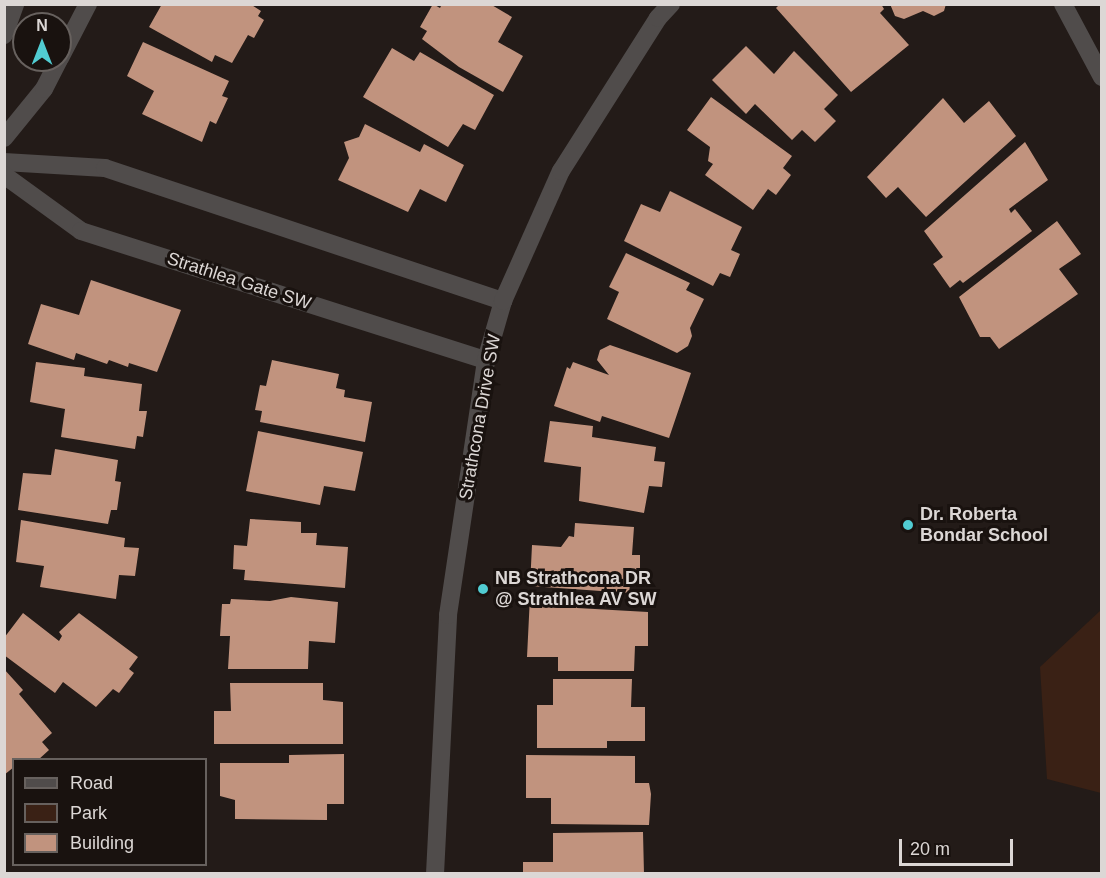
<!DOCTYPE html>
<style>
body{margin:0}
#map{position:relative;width:1106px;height:878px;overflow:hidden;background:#231b18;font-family:Arial,sans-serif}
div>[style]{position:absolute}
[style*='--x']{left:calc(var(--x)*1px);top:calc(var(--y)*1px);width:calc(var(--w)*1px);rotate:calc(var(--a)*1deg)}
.green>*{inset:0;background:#3a2115}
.building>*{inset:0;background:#c1937e}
.minor>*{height:18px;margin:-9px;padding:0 9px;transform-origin:9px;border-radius:9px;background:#504c4b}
.tertiary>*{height:18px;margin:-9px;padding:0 9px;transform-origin:9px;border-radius:9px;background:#504c4b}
.dots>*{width:16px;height:16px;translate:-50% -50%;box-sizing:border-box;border:3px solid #19120f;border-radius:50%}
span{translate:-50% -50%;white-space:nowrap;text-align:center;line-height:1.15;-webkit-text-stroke:6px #19120f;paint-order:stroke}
.street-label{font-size:18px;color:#dcd7d5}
.poi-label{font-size:18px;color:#dcd7d5;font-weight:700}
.left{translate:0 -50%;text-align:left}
.frame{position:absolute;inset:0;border:6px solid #dcd7d5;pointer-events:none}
.legend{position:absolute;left:12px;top:758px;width:195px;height:108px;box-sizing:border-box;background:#19120f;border:2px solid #67615e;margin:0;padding:8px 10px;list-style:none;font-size:18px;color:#dcd7d5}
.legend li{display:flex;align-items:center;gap:12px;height:30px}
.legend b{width:30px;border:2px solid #67615e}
.north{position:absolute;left:12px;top:12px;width:60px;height:60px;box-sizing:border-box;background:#19120f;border:2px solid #67615e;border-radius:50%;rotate:0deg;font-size:16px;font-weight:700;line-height:24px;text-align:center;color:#dcd7d5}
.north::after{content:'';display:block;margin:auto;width:21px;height:27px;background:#51ccd2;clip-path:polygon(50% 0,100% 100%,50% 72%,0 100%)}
.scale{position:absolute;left:899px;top:839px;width:114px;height:27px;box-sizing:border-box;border:3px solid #dcd7d5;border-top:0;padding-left:8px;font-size:18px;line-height:21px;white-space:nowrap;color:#dcd7d5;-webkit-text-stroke:4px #19120f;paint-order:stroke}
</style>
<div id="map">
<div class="green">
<div style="clip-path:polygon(1101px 610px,1101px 793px,1047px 779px,1040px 667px)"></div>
</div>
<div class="building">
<div style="clip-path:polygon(162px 4px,250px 4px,261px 11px,258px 16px,264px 20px,254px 38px,248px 35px,232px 63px,215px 55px,212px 62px,149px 27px)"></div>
<div style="clip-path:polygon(433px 4px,440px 8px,442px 4px,490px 4px,512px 17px,498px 42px,523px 56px,503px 92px,459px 67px,422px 39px,427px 31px,420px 27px)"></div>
<div style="clip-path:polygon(780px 4px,881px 4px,884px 9px,880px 13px,909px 45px,851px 92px,776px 8px)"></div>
<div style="clip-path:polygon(890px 4px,946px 4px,944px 11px,934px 16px,923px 11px,904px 19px,895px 16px)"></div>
<div style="clip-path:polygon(143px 42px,229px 81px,222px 96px,228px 98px,216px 124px,210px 121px,202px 142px,142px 114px,154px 91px,127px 76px)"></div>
<div style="clip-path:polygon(746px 46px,774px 74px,794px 51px,838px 95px,824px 109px,836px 121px,815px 142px,802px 130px,792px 140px,755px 104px,746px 114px,712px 80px)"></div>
<div style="clip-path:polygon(392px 48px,414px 61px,420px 52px,494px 95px,475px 130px,463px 124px,448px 147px,363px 97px)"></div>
<div style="clip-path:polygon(711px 97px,792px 156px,783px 168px,791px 175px,776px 195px,768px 189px,753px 210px,705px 175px,713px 164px,708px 161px,710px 147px,687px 130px)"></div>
<div style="clip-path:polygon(943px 98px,964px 123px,989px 101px,1016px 136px,926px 217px,898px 187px,886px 198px,867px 177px)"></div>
<div style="clip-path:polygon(365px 124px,420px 152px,424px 144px,464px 165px,446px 202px,420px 189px,408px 212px,338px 180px,349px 158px,344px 142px,359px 137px)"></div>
<div style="clip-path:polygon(1025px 142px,1048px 180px,1009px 209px,1011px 213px,1015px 209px,1032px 231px,963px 283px,960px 280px,950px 288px,933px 264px,943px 257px,924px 231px)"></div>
<div style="clip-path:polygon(670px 191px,742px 227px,731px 250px,740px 254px,730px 277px,720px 273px,713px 286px,624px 241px,641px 204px,660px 212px)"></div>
<div style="clip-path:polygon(1057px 221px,1081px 254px,1059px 269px,1078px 294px,999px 349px,990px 337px,980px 337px,959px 297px)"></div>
<div style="clip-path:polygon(626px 253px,690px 283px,686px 290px,704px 299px,690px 328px,692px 336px,688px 346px,677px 353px,607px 319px,619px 292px,609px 287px)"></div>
<div style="clip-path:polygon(91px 280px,181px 310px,157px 372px,129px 363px,128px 367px,109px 360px,107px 364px,76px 353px,74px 360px,28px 344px,41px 304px,79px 315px)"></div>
<div style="clip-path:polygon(610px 345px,691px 373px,669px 438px,602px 416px,600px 422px,554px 406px,567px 367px,570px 369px,573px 362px,609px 375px,597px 360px,600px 350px)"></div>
<div style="clip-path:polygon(272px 360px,339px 374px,336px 388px,345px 390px,344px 397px,372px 402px,365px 442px,260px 422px,262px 411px,255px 410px,260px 385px,266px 386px)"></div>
<div style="clip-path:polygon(36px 362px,85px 368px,84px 376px,142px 384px,139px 411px,147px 411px,143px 437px,137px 436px,135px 449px,61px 437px,65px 409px,30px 402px)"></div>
<div style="clip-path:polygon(550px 421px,593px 426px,592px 437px,656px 447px,654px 461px,665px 462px,662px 487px,649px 486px,644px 513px,579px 501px,581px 467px,544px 462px)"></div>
<div style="clip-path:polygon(258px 431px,363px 452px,355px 491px,324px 486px,320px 505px,246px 491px)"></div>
<div style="clip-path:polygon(55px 449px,118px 460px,115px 481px,121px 482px,117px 510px,111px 510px,108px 524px,18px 510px,23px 473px,51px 475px)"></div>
<div style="clip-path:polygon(250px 519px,301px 522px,301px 533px,317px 533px,316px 545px,348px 547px,345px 588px,244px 580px,245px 570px,233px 569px,234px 545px,247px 546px)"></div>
<div style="clip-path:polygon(21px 520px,125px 538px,124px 547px,139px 548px,135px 576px,119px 575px,116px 599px,40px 587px,44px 566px,16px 562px)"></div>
<div style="clip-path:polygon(575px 523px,634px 527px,632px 555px,640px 555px,640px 578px,631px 576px,629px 593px,530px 586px,532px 545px,561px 547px,569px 536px,574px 537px)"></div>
<div style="clip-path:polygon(530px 596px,577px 596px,577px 608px,648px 612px,648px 646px,635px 646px,634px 671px,558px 671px,558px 657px,527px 657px)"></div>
<div style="clip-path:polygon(291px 597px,338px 602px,335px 643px,309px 641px,308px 669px,228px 669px,230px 636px,220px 636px,222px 604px,230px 604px,231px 599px,270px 601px)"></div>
<div style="clip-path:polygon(23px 613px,59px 641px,62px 636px,59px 632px,79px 613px,138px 657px,129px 669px,134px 673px,119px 693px,113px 689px,96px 707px,63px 682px,55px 693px,4px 655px,4px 638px)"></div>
<div style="clip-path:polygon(4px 669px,23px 690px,19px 694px,52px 733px,42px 742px,49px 750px,38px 760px,14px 760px,14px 767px,4px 775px)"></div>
<div style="clip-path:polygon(553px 679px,632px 679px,631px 707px,645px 707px,645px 741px,607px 741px,607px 748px,537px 748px,537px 705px,553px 705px)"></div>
<div style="clip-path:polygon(230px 683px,323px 683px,323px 700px,343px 702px,343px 744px,214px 744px,214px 711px,231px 711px)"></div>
<div style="clip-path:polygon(344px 754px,344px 804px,327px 804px,327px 820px,235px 819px,235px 800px,220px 796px,220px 763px,289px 763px,289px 755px)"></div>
<div style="clip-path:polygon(526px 755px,635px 756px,635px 783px,649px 783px,651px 794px,649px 825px,551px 824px,551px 798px,526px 798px)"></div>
<div style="clip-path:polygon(643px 832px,644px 874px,523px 874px,523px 862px,553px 862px,553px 833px)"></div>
</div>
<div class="minor">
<div style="--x:1063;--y:4;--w:83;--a:61.9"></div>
<div style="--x:4;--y:35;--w:33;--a:-70"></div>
<div style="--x:60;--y:58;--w:61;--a:-62.6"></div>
<div style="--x:4;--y:138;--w:63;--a:-50.8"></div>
<div style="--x:44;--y:89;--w:33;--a:-63"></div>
<div style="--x:4;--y:162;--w:101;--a:3.4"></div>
<div style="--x:105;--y:168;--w:420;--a:18.5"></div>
<div style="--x:4;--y:175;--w:95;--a:36"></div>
<div style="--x:81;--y:231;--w:425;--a:17.7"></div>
</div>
<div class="tertiary">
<div style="--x:435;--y:874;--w:259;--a:-87.1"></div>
<div style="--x:448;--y:615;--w:258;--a:-81.5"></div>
<div style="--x:486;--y:360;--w:61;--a:-73.9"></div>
<div style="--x:503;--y:301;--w:142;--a:-66"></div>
<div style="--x:561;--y:171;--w:181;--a:-57.6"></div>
<div style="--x:658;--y:18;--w:19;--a:-47"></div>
</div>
<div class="dots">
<div style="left:908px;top:525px;background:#51ccd2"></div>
<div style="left:483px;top:589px;background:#51ccd2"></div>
</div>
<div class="street-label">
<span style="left:239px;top:281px;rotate:18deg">Strathlea Gate SW</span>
<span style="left:480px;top:417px;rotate:-80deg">Strathcona Drive SW</span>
</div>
<div class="poi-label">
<span class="left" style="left:920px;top:525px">Dr. Roberta<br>Bondar School</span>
<span class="left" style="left:495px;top:589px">NB Strathcona DR<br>@ Strathlea AV SW</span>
</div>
<div class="frame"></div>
<ul class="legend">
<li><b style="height:8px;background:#504c4b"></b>Road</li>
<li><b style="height:16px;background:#3a2115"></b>Park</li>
<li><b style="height:16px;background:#c1937e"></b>Building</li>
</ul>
<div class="north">N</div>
<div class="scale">20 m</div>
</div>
